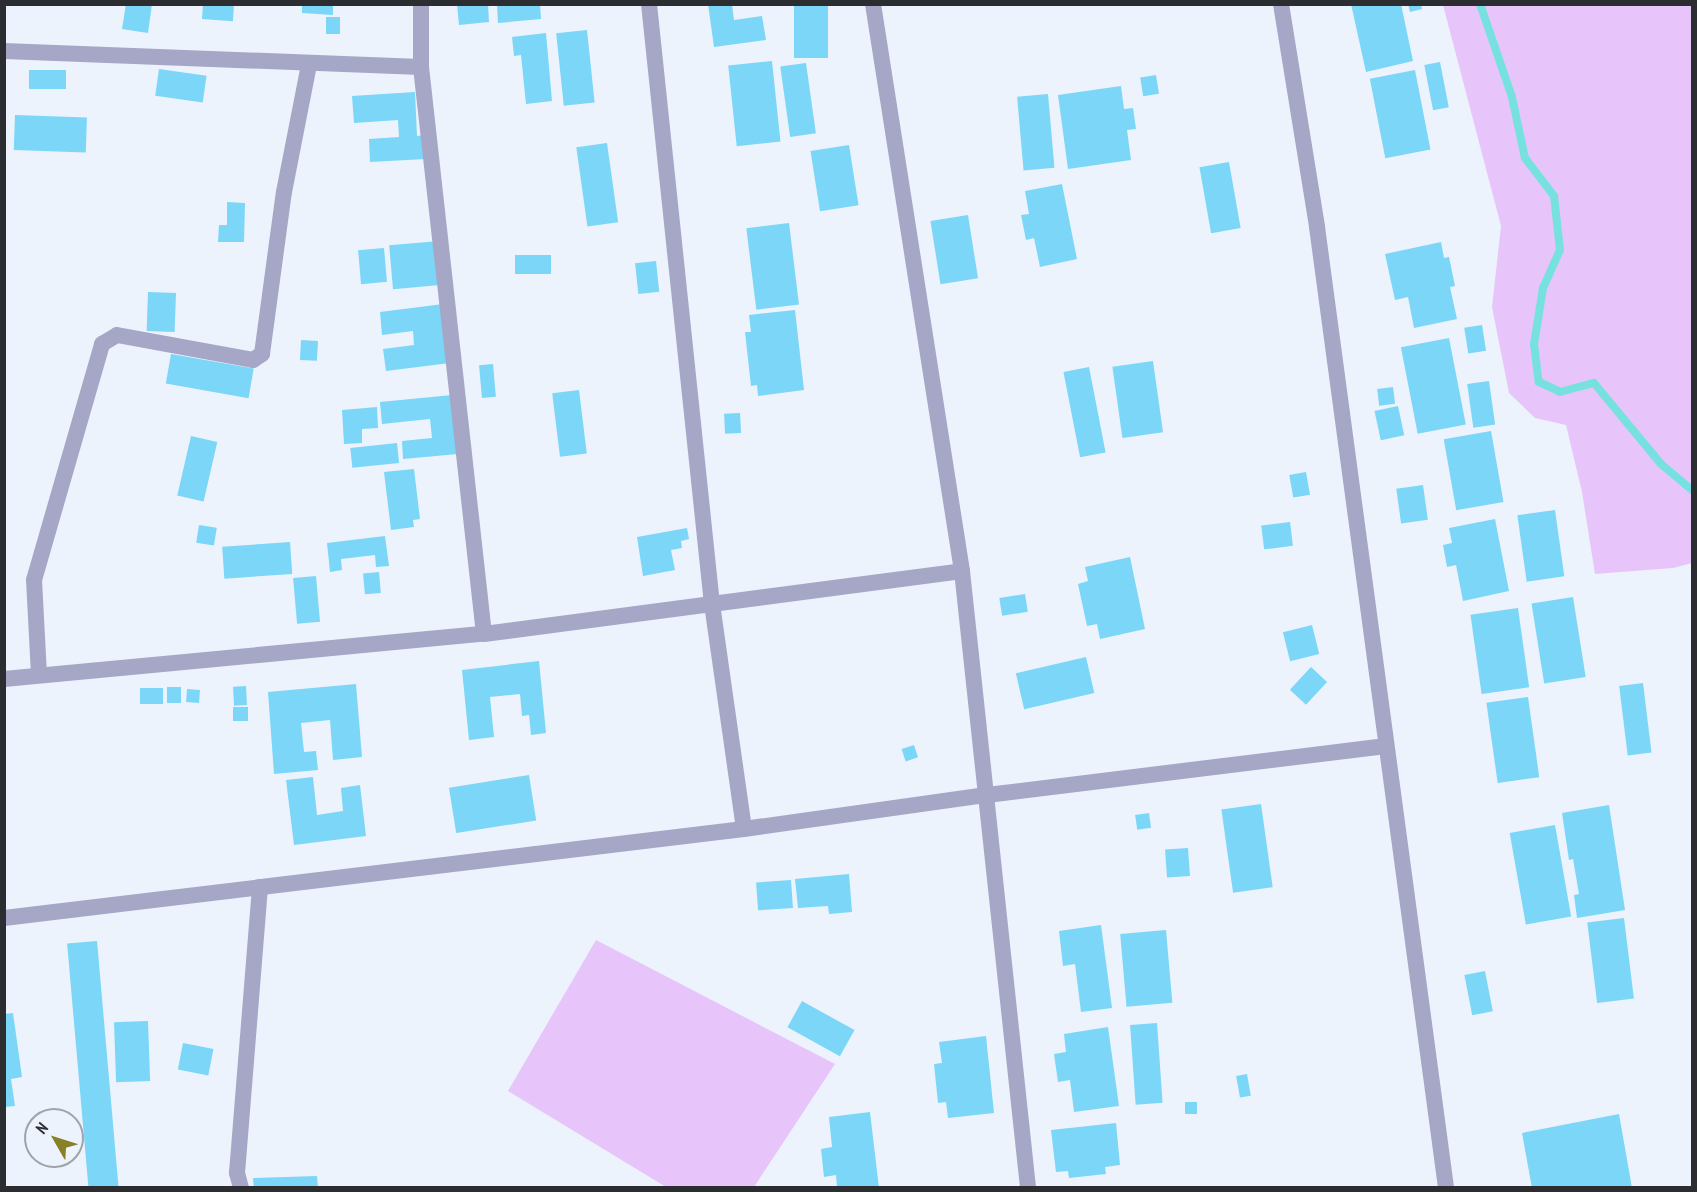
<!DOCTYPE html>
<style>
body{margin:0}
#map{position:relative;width:1697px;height:1192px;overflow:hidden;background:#ecf3fc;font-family:"PT Sans Narrow",sans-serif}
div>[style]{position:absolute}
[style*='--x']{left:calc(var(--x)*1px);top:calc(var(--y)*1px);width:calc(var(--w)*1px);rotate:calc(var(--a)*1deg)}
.green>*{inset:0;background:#e7c5fa}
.stream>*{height:8px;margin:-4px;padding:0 4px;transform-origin:4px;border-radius:4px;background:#77e1e0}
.building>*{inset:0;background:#7bd6f8;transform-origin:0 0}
.minor>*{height:16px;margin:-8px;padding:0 8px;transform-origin:8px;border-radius:8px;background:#a6a7c6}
.tertiary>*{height:16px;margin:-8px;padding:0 8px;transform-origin:8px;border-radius:8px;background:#a6a7c6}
span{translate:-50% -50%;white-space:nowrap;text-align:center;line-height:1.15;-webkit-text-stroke:4.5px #ecf3fc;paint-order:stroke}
.frame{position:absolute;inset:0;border:6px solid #2b2d30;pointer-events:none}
.north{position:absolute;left:24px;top:1108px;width:60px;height:60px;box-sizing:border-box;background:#ecf3fc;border:2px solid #9fa4aa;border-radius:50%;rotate:309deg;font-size:16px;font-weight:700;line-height:24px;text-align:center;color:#2b2d30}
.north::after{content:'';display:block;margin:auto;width:21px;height:27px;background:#878027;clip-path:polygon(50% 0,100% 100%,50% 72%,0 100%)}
</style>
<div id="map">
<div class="green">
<div style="clip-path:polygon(1443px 5px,1692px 5px,1692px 563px,1673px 568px,1595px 574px,1582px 492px,1566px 425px,1535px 418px,1509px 393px,1492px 307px,1501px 226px)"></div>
<div style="clip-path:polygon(596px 940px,835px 1064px,754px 1187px,666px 1187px,508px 1091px)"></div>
</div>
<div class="stream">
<div style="--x:1480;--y:4;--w:98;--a:71"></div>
<div style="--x:1512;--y:97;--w:62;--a:78"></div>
<div style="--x:1525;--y:158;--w:48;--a:52.7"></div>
<div style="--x:1554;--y:196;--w:54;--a:83.7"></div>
<div style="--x:1560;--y:250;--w:42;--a:114.1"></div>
<div style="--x:1543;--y:288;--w:57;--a:99.1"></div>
<div style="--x:1534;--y:344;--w:38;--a:83"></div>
<div style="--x:1539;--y:382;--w:23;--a:25"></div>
<div style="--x:1560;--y:392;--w:35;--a:-15"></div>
<div style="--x:1594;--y:383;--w:105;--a:50.4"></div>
<div style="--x:1661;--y:464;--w:40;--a:40"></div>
</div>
<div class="building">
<div style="clip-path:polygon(126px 4px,152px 4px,148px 33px,122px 29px)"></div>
<div style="left:203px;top:4px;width:31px;height:15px;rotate:4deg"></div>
<div style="clip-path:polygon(302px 4px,333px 4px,333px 15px,302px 13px)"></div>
<div style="clip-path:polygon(457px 4px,488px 4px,489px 22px,459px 25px)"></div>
<div style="clip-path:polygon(497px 4px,540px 4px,541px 19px,498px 23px)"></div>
<div style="clip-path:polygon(708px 4px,732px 4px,734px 20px,762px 16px,766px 40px,714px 47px)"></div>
<div style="left:794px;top:4px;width:34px;height:54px"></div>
<div style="clip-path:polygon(1351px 4px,1401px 4px,1413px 61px,1366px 72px)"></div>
<div style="clip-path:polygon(1408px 4px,1421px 4px,1422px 9px,1410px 12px)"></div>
<div style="left:326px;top:17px;width:14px;height:17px"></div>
<div style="left:587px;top:30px;width:73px;height:31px;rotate:84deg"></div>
<div style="clip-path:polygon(546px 33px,552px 101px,526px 104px,521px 55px,514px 56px,512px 37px)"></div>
<div style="left:772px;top:61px;width:81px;height:44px;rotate:84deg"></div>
<div style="left:1440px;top:62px;width:46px;height:16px;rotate:79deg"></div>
<div style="left:806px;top:63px;width:71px;height:26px;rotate:82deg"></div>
<div style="left:159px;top:69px;width:48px;height:27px;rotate:8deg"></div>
<div style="left:29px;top:70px;width:37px;height:19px"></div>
<div style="left:1415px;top:70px;width:81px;height:46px;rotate:79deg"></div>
<div style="left:1156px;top:75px;width:19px;height:16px;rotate:81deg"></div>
<div style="clip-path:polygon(1121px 86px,1124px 109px,1133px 108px,1136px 129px,1127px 130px,1131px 160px,1068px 169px,1058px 95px)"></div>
<div style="clip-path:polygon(415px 92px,417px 136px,425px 135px,426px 159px,370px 162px,369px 139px,399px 137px,398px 120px,354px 123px,352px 96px)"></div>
<div style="left:1048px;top:94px;width:74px;height:31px;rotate:85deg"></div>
<div style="left:15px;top:115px;width:72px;height:35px;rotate:2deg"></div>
<div style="left:607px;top:143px;width:80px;height:31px;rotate:82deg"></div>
<div style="left:849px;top:145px;width:61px;height:39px;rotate:81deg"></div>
<div style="left:1229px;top:162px;width:67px;height:30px;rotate:80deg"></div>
<div style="clip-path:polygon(1062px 184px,1077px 259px,1040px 267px,1034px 238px,1026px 240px,1021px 215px,1029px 214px,1025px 191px)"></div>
<div style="clip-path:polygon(227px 202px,245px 203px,244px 242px,218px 242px,219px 225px,227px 225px)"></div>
<div style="left:968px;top:215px;width:64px;height:38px;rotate:81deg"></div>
<div style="left:789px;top:223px;width:82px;height:43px;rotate:83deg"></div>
<div style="left:439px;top:241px;width:44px;height:50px;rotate:85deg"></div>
<div style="clip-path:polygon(1441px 242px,1444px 258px,1449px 257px,1455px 286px,1450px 287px,1457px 319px,1414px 328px,1408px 297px,1395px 300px,1385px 254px)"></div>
<div style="left:384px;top:248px;width:34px;height:26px;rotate:85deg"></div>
<div style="left:551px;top:255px;width:19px;height:36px;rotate:90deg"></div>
<div style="left:656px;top:261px;width:31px;height:21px;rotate:84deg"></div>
<div style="left:148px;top:292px;width:28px;height:39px;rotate:2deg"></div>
<div style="clip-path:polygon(443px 304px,450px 363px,386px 371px,383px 349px,414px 345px,413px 331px,382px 335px,380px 312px)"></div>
<div style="clip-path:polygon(795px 310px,804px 390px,758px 396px,757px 385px,751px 386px,745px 332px,751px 332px,749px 315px)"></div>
<div style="left:1482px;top:325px;width:26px;height:18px;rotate:81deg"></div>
<div style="left:1449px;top:338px;width:88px;height:49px;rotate:79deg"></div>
<div style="left:301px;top:340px;width:17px;height:20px;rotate:3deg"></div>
<div style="left:171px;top:354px;width:84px;height:30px;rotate:10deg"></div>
<div style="left:1153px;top:361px;width:72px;height:41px;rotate:82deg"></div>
<div style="left:493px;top:364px;width:33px;height:14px;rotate:85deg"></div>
<div style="left:1089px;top:367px;width:87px;height:26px;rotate:79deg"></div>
<div style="left:1489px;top:381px;width:44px;height:22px;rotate:82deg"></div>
<div style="left:1393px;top:387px;width:17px;height:16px;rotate:83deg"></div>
<div style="left:579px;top:390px;width:64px;height:27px;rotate:83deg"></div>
<div style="clip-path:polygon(452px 395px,458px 454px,403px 459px,402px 441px,432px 438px,430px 419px,382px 424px,380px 402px)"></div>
<div style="left:1398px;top:406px;width:30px;height:24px;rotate:78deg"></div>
<div style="clip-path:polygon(377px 407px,378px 428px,362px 429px,362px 443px,344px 444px,342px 410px)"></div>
<div style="left:740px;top:413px;width:20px;height:16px;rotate:87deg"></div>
<div style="left:1491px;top:431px;width:72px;height:48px;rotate:80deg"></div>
<div style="left:191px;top:436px;width:27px;height:61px;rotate:13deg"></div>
<div style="left:397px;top:443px;width:20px;height:47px;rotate:84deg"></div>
<div style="clip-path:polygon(414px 469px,420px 519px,413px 520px,414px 527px,391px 530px,384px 472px)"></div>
<div style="left:1306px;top:472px;width:23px;height:17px;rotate:80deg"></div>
<div style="left:1423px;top:485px;width:35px;height:27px;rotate:82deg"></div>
<div style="left:1555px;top:510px;width:67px;height:38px;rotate:82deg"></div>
<div style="clip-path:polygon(1495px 519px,1509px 591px,1463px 601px,1456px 565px,1447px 567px,1443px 545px,1452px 543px,1449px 528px)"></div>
<div style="left:1290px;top:522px;width:24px;height:29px;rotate:83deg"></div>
<div style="left:199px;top:525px;width:18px;height:18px;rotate:9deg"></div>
<div style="clip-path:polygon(687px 528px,689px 539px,681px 541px,682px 548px,671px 550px,675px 570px,643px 576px,637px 537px)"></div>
<div style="clip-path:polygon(385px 536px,389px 566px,376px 567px,375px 555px,341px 559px,342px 570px,330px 572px,327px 543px)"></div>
<div style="left:290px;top:542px;width:32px;height:68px;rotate:86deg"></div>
<div style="clip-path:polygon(1130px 557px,1145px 629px,1100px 639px,1097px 624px,1087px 626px,1078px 584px,1088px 581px,1085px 567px)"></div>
<div style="left:379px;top:572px;width:21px;height:16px;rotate:85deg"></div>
<div style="left:316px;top:576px;width:46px;height:23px;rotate:85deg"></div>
<div style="left:1025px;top:594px;width:18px;height:26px;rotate:81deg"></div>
<div style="left:1573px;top:597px;width:81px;height:42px;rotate:81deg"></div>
<div style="left:1518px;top:608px;width:80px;height:48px;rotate:82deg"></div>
<div style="left:1312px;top:625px;width:30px;height:30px;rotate:76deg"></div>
<div style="left:1086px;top:657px;width:37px;height:72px;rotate:77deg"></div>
<div style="clip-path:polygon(539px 661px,546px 733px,531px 735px,529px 715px,522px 716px,520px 694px,490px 697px,494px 737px,469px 740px,462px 670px)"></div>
<div style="left:1311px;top:667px;width:22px;height:31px;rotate:43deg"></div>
<div style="left:1643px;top:683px;width:70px;height:24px;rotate:83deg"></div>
<div style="clip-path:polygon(356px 684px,362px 757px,333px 760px,330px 720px,301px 723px,304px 752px,316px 751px,318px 770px,274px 774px,268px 692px)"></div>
<div style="left:246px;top:686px;width:19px;height:13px;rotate:87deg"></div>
<div style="left:167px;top:687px;width:14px;height:16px"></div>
<div style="left:140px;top:688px;width:23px;height:16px"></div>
<div style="left:187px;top:689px;width:13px;height:13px;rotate:4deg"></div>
<div style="left:1528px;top:697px;width:81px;height:42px;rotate:82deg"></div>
<div style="left:248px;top:707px;width:14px;height:15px;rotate:90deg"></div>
<div style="left:914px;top:745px;width:13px;height:13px;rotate:72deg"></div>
<div style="left:529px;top:775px;width:46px;height:81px;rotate:81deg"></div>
<div style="clip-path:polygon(313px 777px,317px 815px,343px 811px,341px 788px,360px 785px,366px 836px,294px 845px,286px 780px)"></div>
<div style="left:1261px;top:804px;width:84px;height:40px;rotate:82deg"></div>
<div style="clip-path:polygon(1609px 805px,1625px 910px,1577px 918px,1574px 895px,1579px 894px,1573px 859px,1569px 860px,1562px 813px)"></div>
<div style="left:1149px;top:813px;width:15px;height:14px;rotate:82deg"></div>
<div style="left:1555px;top:825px;width:93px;height:46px;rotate:80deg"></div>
<div style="left:1188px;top:848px;width:28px;height:23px;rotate:86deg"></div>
<div style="clip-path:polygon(849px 874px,852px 912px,829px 914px,828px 906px,798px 908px,795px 879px)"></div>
<div style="left:791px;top:880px;width:28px;height:35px;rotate:86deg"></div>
<div style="left:1624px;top:918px;width:81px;height:37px;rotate:83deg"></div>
<div style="clip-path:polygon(1101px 925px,1112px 1008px,1081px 1012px,1075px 964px,1063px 966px,1059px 931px)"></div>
<div style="left:1166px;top:930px;width:73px;height:46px;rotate:85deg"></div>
<div style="left:97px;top:941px;width:248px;height:30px;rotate:85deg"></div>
<div style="left:1485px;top:971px;width:41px;height:21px;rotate:79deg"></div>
<div style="left:802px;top:1001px;width:60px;height:30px;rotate:29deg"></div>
<div style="clip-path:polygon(13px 1013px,22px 1077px,11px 1079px,15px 1106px,4px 1107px,4px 1014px)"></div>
<div style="left:148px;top:1021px;width:60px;height:34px;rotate:88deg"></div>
<div style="left:1157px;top:1023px;width:80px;height:27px;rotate:86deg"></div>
<div style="clip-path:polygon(1108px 1027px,1119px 1106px,1074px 1112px,1070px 1080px,1058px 1082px,1054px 1054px,1066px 1052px,1064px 1034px)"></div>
<div style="clip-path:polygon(986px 1036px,994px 1113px,948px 1118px,946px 1102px,938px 1103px,934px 1064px,942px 1063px,939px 1042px)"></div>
<div style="left:183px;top:1043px;width:31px;height:27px;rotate:11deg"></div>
<div style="left:1247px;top:1074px;width:22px;height:11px;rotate:80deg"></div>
<div style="left:1185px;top:1102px;width:12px;height:12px"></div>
<div style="clip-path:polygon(870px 1112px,879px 1188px,837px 1188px,836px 1175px,824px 1177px,821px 1149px,832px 1147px,829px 1117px)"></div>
<div style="clip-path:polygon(1619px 1114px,1632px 1188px,1532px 1188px,1522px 1133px)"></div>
<div style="clip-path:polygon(1116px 1123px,1120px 1165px,1105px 1167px,1106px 1174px,1069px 1178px,1068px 1171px,1056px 1172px,1051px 1130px)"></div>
<div style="clip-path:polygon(317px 1176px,318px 1188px,254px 1188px,253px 1178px)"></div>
</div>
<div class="minor">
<div style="--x:421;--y:4;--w:63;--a:90"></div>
<div style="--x:421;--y:67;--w:570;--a:83.66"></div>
<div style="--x:649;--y:4;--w:603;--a:84.01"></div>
<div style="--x:712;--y:604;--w:227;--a:81.9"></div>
<div style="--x:873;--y:4;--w:574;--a:81.08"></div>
<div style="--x:962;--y:571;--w:621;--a:83.89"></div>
<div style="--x:4;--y:51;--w:417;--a:2.2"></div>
<div style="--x:39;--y:675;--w:95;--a:-93"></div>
<div style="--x:34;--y:580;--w:246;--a:-73.9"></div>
<div style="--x:102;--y:344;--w:17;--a:-31"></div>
<div style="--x:117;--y:335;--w:138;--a:10.4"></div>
<div style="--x:253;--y:360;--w:11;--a:-34"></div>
<div style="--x:262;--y:354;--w:163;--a:-82.3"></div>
<div style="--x:284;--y:192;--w:130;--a:-78.9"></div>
<div style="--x:4;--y:679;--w:482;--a:-5.4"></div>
<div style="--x:484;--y:634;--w:482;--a:-7.5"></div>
<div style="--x:4;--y:918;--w:745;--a:-6.86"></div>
<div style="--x:744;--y:829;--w:245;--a:-8"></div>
<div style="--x:987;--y:795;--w:402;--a:-7"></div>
<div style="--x:241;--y:1188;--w:16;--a:-105"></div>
<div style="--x:237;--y:1173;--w:287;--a:-85.4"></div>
</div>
<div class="tertiary">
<div style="--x:1281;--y:4;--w:226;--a:80.8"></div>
<div style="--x:1317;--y:227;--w:970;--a:82.35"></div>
</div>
<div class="frame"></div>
<div class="north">N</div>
</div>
